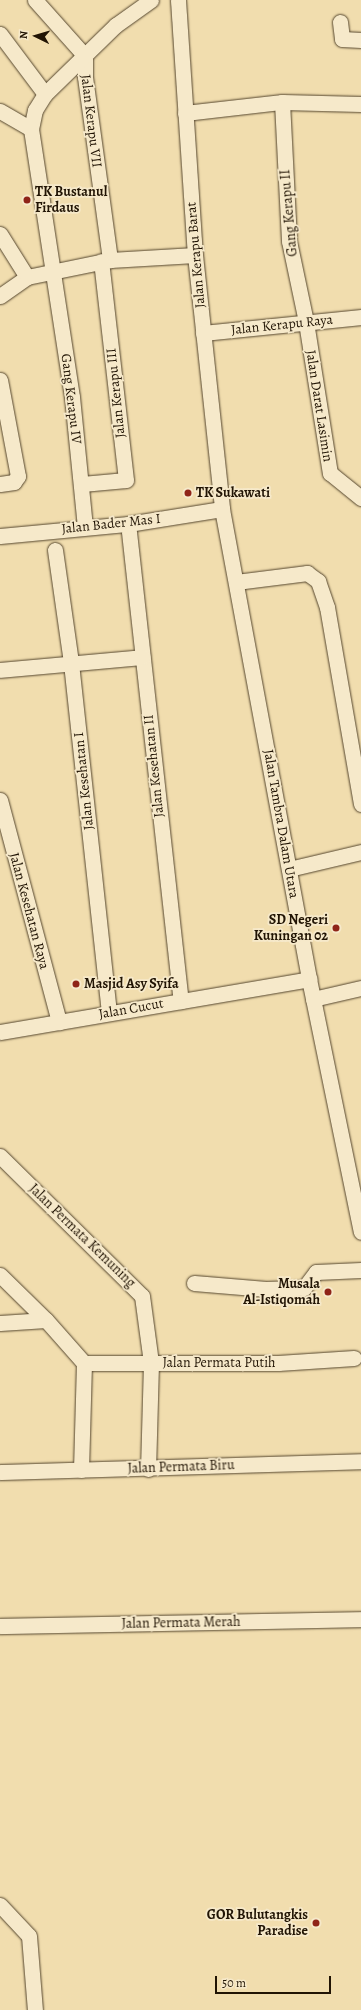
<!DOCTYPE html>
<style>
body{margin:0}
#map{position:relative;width:361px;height:2010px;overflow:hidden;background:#f1ddae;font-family:Alegreya,serif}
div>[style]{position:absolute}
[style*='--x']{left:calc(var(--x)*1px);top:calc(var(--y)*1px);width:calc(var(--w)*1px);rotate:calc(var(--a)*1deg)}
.roads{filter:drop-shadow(0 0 1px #55462e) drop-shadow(0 0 1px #55462e)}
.street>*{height:15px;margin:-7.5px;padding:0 7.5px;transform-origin:7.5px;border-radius:7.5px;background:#f6e9ca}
.dots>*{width:11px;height:11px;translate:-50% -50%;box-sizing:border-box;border:2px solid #f6e9ca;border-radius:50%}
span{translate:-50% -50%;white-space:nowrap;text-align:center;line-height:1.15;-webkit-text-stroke:3.5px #f6e9ca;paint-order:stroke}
.street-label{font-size:14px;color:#211404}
.poi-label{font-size:14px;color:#211404;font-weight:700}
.left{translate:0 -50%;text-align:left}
.right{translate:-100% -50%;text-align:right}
.north{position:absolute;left:16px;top:16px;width:40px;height:40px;-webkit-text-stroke:3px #f6e9ca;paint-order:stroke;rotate:275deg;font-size:11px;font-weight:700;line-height:16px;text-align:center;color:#211404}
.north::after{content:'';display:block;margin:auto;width:14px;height:18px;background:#211404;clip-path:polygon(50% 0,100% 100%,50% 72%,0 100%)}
.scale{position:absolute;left:215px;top:1976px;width:116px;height:18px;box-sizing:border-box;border:2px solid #211404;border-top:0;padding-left:5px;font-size:12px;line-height:14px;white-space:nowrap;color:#211404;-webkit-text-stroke:3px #f6e9ca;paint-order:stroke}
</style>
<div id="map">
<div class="roads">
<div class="street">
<div style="--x:35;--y:0;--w:75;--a:48.2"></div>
<div style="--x:85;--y:56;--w:21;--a:90"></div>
<div style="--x:85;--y:77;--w:185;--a:82.2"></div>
<div style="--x:178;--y:0;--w:256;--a:86.2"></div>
<div style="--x:195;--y:255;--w:255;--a:83.9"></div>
<div style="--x:222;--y:509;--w:478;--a:79.5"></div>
<div style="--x:309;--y:979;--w:258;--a:78.4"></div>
<div style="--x:340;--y:22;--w:17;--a:83"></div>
<div style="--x:342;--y:39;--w:19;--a:3"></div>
<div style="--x:0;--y:34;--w:75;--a:53.1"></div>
<div style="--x:45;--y:94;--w:19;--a:122"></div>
<div style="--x:35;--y:110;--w:19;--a:102"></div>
<div style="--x:31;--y:129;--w:271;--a:81.3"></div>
<div style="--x:72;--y:397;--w:131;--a:84.3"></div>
<div style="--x:45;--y:94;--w:99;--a:-44.2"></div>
<div style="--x:116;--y:25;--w:43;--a:-35.5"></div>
<div style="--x:282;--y:102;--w:139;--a:87.1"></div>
<div style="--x:289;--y:241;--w:83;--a:78.1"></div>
<div style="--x:306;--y:322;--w:153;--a:81"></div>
<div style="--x:330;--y:473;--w:40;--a:39"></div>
<div style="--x:0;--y:111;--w:36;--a:30"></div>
<div style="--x:185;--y:113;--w:98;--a:-6.5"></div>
<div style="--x:282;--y:102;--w:79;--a:1.5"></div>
<div style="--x:0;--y:234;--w:51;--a:57.9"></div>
<div style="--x:0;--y:296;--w:33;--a:-35"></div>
<div style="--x:27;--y:277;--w:85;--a:-11.6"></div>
<div style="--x:110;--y:260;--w:85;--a:-3.4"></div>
<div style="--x:203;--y:333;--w:159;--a:-5.8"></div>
<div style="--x:0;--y:380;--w:98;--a:79.4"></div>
<div style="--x:18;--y:476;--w:7;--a:124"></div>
<div style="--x:14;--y:482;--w:14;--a:172"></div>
<div style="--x:82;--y:484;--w:44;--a:-5.2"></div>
<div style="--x:126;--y:480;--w:220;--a:-96.5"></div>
<div style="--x:129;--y:532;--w:472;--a:83.7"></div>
<div style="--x:0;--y:536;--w:129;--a:-5.4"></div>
<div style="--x:128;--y:524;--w:95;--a:-9.1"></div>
<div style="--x:55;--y:550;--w:114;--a:81.9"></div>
<div style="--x:71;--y:663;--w:352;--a:83.8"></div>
<div style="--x:236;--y:582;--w:72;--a:-7.2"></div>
<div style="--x:307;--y:573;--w:14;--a:36"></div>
<div style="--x:318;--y:581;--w:28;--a:71"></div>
<div style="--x:327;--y:607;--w:200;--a:80.2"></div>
<div style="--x:0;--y:670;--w:143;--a:-5.2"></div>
<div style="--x:0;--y:800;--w:230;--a:75.1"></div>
<div style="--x:289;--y:869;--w:74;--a:-13.3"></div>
<div style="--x:313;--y:999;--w:49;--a:-12.9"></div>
<div style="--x:0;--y:1032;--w:314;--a:-9.7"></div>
<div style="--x:0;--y:1156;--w:199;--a:44.6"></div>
<div style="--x:142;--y:1296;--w:68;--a:82.3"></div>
<div style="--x:151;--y:1363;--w:106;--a:91.6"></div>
<div style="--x:0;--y:1275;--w:64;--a:44.4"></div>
<div style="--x:194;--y:1283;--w:72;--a:4.8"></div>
<div style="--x:266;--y:1289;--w:38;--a:-2"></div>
<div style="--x:304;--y:1288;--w:20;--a:-53"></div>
<div style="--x:316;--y:1272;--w:45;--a:-2.5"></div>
<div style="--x:0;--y:1323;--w:46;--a:-3.7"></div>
<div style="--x:46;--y:1320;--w:57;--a:48.5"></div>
<div style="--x:84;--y:1363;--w:107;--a:91.6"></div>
<div style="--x:84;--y:1363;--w:194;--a:0"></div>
<div style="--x:278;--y:1363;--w:76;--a:-3.8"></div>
<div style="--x:0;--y:1472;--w:361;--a:-1.7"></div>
<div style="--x:0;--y:1626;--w:361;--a:-1.1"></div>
<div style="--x:0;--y:1905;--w:42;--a:46.9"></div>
<div style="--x:29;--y:1936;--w:74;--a:85.4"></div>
</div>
</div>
<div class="dots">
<div style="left:27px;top:200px;background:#8f2418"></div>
<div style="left:188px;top:493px;background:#8f2418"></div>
<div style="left:336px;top:928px;background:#8f2418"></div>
<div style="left:76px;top:984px;background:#8f2418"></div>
<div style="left:328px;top:1292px;background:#8f2418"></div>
<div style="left:316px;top:1923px;background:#8f2418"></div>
</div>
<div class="street-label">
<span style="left:91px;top:121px;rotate:83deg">Jalan Kerapu VII</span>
<span style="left:289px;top:213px;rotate:-95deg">Gang Kerapu II</span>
<span style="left:196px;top:255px;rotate:-95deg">Jalan Kerapu Barat</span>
<span style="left:282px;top:325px;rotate:-6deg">Jalan Kerapu Raya</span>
<span style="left:116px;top:393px;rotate:-96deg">Jalan Kerapu III</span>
<span style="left:71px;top:399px;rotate:83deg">Gang Kerapu IV</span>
<span style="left:319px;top:406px;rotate:81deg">Jalan Darat Lasimin</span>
<span style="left:111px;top:524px;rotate:-6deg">Jalan Bader Mas I</span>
<span style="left:154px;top:766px;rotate:-96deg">Jalan Kesehatan II</span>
<span style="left:84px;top:781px;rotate:-96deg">Jalan Kesehatan I</span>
<span style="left:281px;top:824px;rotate:80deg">Jalan Tambra Dalam Utara</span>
<span style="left:29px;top:911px;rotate:75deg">Jalan Kesehatan Raya</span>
<span style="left:131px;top:1009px;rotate:-10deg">Jalan Cucut</span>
<span style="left:82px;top:1236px;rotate:44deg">Jalan Permata Kemuning</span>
<span style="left:219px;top:1363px">Jalan Permata Putih</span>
<span style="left:181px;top:1467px;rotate:-2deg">Jalan Permata Biru</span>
<span style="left:181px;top:1623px;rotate:-1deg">Jalan Permata Merah</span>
</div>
<div class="poi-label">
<span class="left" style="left:35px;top:200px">TK Bustanul<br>Firdaus</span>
<span class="left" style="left:196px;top:493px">TK Sukawati</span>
<span class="right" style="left:328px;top:928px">SD Negeri<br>Kuningan 02</span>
<span class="left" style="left:84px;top:984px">Masjid Asy Syifa</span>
<span class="right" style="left:320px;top:1292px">Musala<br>Al-Istiqomah</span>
<span class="right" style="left:308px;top:1923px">GOR Bulutangkis<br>Paradise</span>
</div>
<div class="north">N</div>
<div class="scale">50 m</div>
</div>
